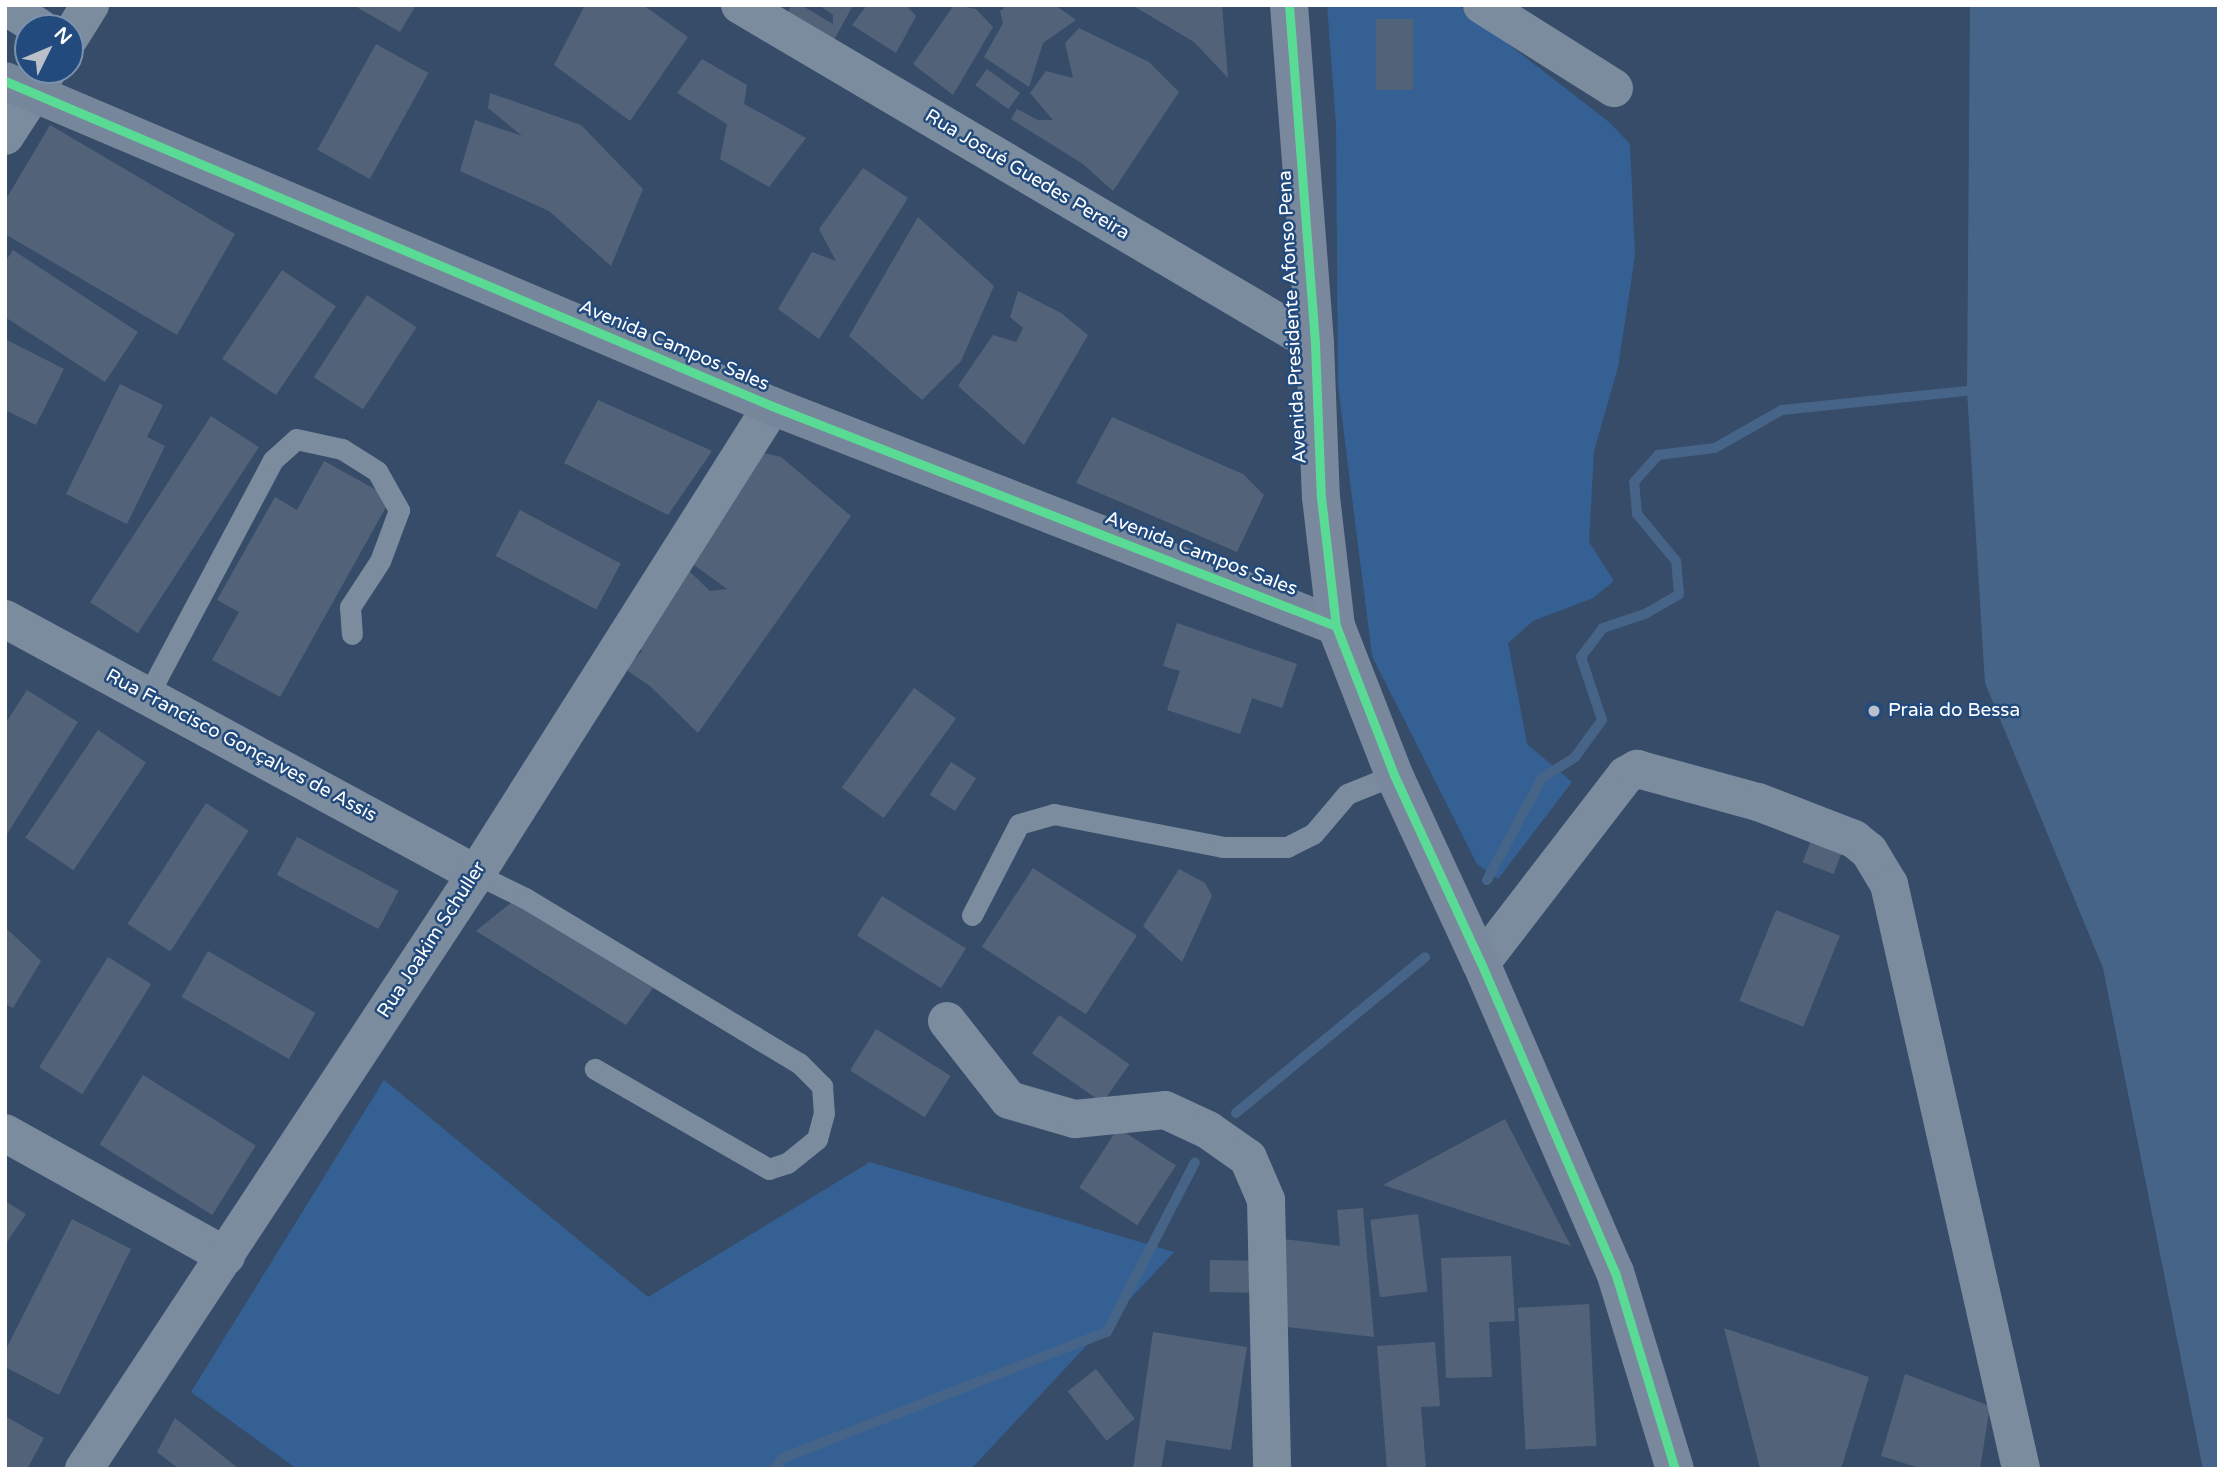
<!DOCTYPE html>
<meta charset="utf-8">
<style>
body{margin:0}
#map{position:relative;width:2224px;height:1474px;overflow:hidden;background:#364c68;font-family:"Varela Round",sans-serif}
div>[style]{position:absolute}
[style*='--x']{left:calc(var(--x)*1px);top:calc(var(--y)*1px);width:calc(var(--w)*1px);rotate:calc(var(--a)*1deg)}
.green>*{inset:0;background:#356093}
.water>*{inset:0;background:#466488}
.stream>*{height:10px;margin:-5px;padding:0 5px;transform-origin:5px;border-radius:5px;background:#466488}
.building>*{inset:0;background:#526379;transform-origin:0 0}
.lane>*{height:21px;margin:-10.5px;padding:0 10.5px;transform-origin:10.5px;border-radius:10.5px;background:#7b8c9f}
.street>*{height:38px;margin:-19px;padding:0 19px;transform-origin:19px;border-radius:19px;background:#7b8c9f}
.secondary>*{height:38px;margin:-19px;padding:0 19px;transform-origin:19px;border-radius:19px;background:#77879b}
.primary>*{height:38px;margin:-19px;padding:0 19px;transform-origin:19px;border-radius:19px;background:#7a889d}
.cycleway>*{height:9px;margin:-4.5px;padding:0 4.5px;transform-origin:4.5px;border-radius:4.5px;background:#5adb95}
.dots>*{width:19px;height:19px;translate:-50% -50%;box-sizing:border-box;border:4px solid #224a7c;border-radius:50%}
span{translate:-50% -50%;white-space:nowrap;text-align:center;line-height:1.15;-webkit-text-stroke:5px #224a7c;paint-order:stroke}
.street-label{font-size:19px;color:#fff}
.poi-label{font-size:19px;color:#fff}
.left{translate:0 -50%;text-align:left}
.frame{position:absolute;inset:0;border:7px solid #fff;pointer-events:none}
.north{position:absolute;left:14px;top:14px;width:70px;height:70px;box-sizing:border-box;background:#224a7c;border:2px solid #7a92b0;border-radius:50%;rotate:47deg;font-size:19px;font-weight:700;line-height:28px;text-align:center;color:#fff}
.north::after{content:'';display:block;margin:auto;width:24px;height:32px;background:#b9c0ca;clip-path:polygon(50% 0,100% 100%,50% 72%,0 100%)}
</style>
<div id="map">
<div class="green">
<div style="clip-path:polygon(1327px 5px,1458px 5px,1609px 122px,1630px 144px,1635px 256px,1618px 367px,1594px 451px,1589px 542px,1614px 581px,1593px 598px,1533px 621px,1508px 643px,1527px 744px,1572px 782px,1498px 879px,1477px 864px,1372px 656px,1338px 385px,1336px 124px)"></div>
<div style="clip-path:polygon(384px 1080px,648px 1297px,870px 1162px,1174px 1252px,971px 1469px,297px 1469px,191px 1392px)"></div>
</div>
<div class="water">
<div style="clip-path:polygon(1970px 5px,2219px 5px,2219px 1469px,2203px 1469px,2103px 968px,1985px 683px,1967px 391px)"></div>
</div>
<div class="stream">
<div style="--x:1487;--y:880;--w:116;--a:-61.7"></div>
<div style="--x:1542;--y:778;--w:39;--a:-32"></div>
<div style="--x:1575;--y:757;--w:46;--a:-53.9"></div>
<div style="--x:1602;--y:720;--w:66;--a:-108.4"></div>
<div style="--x:1581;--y:657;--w:36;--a:-53"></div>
<div style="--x:1603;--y:628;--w:44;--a:-18.4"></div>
<div style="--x:1645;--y:614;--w:39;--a:-30"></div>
<div style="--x:1679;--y:594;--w:33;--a:-95"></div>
<div style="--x:1676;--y:561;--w:61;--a:-129.7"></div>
<div style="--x:1637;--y:514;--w:32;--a:-95"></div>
<div style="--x:1634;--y:482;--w:36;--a:-48"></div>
<div style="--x:1658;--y:455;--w:57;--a:-7"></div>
<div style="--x:1715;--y:448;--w:77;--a:-29.6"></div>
<div style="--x:1782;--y:410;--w:186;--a:-5.9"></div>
<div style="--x:1236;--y:1113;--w:245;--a:-39.5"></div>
<div style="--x:774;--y:1469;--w:14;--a:-51"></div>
<div style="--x:783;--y:1458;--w:348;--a:-21.3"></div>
<div style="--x:1107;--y:1332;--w:191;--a:-62.6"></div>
</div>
<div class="building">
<div style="clip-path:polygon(353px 5px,416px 5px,400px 32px)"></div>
<div style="clip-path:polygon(585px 5px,643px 5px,688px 37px,630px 121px,554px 65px)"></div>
<div style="clip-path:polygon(791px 5px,801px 5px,833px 24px,833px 15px,819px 5px,853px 5px,833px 42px,788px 13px)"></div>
<div style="clip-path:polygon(867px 5px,906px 5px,916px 16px,896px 53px,852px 25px)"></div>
<div style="clip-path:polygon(954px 5px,976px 9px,993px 27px,953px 95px,913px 64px)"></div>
<div style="clip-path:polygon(1008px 5px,1055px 5px,1076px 20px,1043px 43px,1029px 87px,984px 57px,1003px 23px,1000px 11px)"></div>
<div style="clip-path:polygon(1132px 5px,1222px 5px,1228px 78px,1194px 42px)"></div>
<div style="left:1376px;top:19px;width:37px;height:71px"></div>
<div style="clip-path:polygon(1079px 28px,1149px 62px,1179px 92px,1113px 191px,1083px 164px,1011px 119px,1017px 109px,1038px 120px,1053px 120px,1030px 93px,1046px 71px,1073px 78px,1065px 43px)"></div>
<div style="left:376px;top:44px;width:60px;height:121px;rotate:29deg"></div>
<div style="clip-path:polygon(702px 59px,747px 85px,744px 104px,806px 138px,769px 187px,720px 159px,727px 124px,677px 93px)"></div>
<div style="left:987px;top:69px;width:41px;height:20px;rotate:36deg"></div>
<div style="clip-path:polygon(490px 93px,581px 125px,643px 189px,611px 266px,549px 211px,460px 171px,475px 120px,522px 136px,488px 108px)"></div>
<div style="clip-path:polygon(50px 125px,235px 234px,177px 335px,5px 234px,5px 201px)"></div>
<div style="clip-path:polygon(863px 168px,908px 198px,819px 339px,778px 309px,812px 252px,836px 261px,819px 229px)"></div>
<div style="clip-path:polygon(918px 217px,994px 286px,961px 361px,922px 400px,849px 336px)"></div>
<div style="clip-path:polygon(13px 250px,138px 332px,105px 382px,5px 317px,5px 262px)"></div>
<div style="left:282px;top:270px;width:65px;height:107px;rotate:34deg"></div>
<div style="clip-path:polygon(1018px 291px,1061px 313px,1088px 335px,1024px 445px,958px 386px,993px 335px,1016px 342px,1023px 328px,1010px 317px)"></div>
<div style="left:367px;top:295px;width:59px;height:98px;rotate:33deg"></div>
<div style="clip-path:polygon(5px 339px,64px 369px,36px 425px,5px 410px)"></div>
<div style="clip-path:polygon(120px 384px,163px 405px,147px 437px,165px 446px,127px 524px,66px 494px)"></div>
<div style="clip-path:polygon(598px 400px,712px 451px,668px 515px,564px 463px)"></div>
<div style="left:211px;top:416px;width:57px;height:222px;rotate:33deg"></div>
<div style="clip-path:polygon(1112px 417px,1243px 474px,1264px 495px,1237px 552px,1076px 483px)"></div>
<div style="clip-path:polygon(763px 453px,781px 457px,851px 516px,698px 733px,650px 686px,625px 669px,642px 651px,636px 645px,688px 570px,710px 591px,727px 589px,679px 554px)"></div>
<div style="clip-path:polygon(324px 461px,391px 498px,280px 697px,212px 660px,239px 612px,217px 600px,275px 497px,297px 510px)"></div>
<div style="left:520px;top:510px;width:114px;height:52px;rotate:28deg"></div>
<div style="clip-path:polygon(1177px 623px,1297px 664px,1282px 708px,1252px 698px,1240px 734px,1167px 710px,1180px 671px,1163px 666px)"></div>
<div style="left:914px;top:688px;width:52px;height:123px;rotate:36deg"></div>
<div style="clip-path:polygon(27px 690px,78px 722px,5px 837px,5px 724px)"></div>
<div style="left:98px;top:730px;width:58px;height:130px;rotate:34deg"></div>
<div style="left:951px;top:762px;width:30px;height:39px;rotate:33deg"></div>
<div style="left:206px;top:803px;width:51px;height:144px;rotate:33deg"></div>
<div style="left:297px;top:837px;width:115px;height:43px;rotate:28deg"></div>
<div style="left:1812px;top:838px;width:33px;height:26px;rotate:21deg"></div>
<div style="left:1033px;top:868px;width:124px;height:94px;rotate:33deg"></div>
<div style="clip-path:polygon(1179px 869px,1205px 883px,1212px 896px,1182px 962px,1143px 926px)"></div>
<div style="left:882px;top:896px;width:99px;height:47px;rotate:32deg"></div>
<div style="clip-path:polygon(512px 902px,653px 988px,626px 1025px,476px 931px)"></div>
<div style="left:1776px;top:910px;width:69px;height:98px;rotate:22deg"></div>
<div style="clip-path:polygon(5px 927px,41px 961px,13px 1008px,5px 1004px)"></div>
<div style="left:208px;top:951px;width:124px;height:53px;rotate:30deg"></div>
<div style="left:108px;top:957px;width:51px;height:130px;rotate:32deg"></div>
<div style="left:1059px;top:1015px;width:86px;height:47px;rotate:35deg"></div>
<div style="left:876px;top:1029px;width:88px;height:49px;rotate:32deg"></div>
<div style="left:143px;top:1075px;width:133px;height:82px;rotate:32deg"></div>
<div style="clip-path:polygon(1505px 1119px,1571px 1246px,1383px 1185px)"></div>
<div style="left:1118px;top:1128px;width:69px;height:71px;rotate:33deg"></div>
<div style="clip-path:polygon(5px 1201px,26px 1214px,5px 1245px)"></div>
<div style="clip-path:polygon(1363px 1208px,1374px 1337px,1287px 1327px,1268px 1237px,1340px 1246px,1337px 1210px)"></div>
<div style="left:1418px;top:1214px;width:78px;height:48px;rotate:83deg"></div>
<div style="clip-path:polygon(72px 1219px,131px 1249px,59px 1395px,5px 1367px,5px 1351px)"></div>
<div style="clip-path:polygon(1511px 1256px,1515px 1321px,1489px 1322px,1492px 1377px,1446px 1378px,1441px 1258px)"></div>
<div style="left:1210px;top:1260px;width:42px;height:32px;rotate:1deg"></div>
<div style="left:1589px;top:1304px;width:142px;height:71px;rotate:87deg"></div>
<div style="clip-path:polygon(1724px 1328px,1869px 1377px,1841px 1469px,1760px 1469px)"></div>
<div style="clip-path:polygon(1153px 1332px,1247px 1347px,1231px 1450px,1166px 1440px,1161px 1469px,1133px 1469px)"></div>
<div style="clip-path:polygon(1435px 1342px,1440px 1406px,1421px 1407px,1426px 1469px,1387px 1469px,1377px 1346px)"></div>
<div style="left:1096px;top:1369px;width:63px;height:36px;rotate:52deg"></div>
<div style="clip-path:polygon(1905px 1374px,1990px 1406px,1980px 1469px,1923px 1469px,1881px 1456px)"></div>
<div style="clip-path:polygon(5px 1416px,44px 1438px,27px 1469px,5px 1469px)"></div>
<div style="clip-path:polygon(175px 1418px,239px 1469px,179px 1469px,157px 1452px)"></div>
</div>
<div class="lane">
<div style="--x:148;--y:695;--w:266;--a:-62"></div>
<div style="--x:273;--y:460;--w:31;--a:-42"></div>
<div style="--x:296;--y:439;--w:47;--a:12.3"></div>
<div style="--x:342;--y:449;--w:41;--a:32.2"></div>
<div style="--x:377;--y:471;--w:45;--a:60.6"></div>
<div style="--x:399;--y:510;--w:54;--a:110.4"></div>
<div style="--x:380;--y:561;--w:55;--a:123.1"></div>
<div style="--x:350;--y:607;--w:27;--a:86"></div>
<div style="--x:476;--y:874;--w:55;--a:26.1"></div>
<div style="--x:525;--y:898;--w:320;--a:31.1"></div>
<div style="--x:799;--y:1063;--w:33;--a:45"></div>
<div style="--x:822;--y:1086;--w:27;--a:86"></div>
<div style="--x:824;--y:1113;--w:27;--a:105"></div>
<div style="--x:817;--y:1139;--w:38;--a:141"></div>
<div style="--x:787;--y:1163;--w:19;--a:162"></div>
<div style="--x:769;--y:1169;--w:201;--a:-150.1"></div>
<div style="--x:972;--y:915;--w:102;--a:-62.7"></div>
<div style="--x:1019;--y:824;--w:36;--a:-16"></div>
<div style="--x:1054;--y:814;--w:172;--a:11"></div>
<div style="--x:1223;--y:847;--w:64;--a:0"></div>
<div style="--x:1287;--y:847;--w:29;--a:-27"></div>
<div style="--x:1313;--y:834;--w:52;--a:-49.6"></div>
<div style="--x:1347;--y:794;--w:51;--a:-22"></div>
</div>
<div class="street">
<div style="--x:740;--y:5;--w:667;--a:30.52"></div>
<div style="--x:1482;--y:5;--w:156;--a:32.2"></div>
<div style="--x:5;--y:6;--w:41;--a:32.2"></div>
<div style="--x:70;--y:37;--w:38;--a:-58"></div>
<div style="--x:5;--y:136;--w:79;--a:-56.9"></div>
<div style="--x:5;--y:619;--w:536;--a:28.43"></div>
<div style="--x:1481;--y:963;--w:237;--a:-52.4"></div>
<div style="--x:1626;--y:775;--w:13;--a:-29"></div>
<div style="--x:1637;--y:769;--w:125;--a:15.3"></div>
<div style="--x:1758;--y:802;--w:103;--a:21.1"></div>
<div style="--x:1854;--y:839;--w:19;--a:39"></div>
<div style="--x:1869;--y:851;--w:39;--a:59"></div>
<div style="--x:1889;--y:884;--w:600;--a:77.28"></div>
<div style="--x:947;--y:1021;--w:100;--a:51.9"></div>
<div style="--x:1009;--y:1100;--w:69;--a:16.1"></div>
<div style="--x:1075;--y:1119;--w:90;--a:-5.7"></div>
<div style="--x:1165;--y:1110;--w:47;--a:24.9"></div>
<div style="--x:1208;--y:1130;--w:49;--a:35"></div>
<div style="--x:1248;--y:1158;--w:46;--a:66.8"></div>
<div style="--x:1266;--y:1200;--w:269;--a:88.7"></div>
<div style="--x:5;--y:1133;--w:253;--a:29.1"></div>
<div style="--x:84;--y:1469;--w:713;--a:-56.62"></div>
<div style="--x:476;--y:874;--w:554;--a:-57.69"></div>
</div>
<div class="secondary">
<div style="--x:5;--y:81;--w:833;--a:22.96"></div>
<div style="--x:772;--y:406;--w:605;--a:21.31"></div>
</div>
<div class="primary">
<div style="--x:1289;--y:5;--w:340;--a:85.6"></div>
<div style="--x:1315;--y:344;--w:153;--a:87.8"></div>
<div style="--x:1321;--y:497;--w:130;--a:83.4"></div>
<div style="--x:1336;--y:626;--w:160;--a:68.7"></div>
<div style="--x:1394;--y:775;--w:207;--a:65.2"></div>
<div style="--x:1481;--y:963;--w:337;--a:66.6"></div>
<div style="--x:1615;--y:1272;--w:206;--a:73.1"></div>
</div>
<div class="cycleway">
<div style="--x:1289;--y:5;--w:340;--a:85.6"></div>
<div style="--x:1315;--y:344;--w:153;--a:87.8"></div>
<div style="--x:1321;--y:497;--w:130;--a:83.4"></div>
<div style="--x:1336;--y:626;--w:160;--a:68.7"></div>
<div style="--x:1394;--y:775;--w:207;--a:65.2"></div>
<div style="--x:1481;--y:963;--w:337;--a:66.6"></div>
<div style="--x:1615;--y:1272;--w:206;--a:73.1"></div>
<div style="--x:5;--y:81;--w:833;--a:22.96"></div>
<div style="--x:772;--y:406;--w:605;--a:21.31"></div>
</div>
<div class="dots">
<div style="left:1874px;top:711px;background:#b9c0ca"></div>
</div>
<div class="street-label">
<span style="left:1027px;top:175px;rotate:31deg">Rua Josué Guedes Pereira</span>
<span style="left:1293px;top:317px;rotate:-93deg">Avenida Presidente Afonso Pena</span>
<span style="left:674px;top:346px;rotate:23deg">Avenida Campos Sales</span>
<span style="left:1201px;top:554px;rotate:21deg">Avenida Campos Sales</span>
<span style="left:241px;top:746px;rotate:28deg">Rua Francisco Gonçalves de Assis</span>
<span style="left:432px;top:940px;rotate:-57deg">Rua Joakim Schuller</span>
</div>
<div class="poi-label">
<span class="left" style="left:1888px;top:711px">Praia do Bessa</span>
</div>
<div class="frame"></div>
<div class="north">N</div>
</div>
